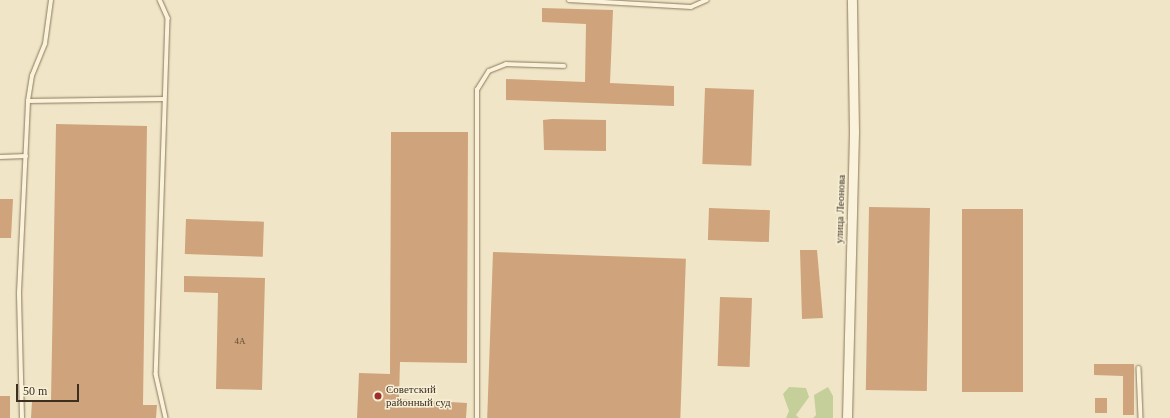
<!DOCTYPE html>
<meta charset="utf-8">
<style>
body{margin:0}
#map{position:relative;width:1170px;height:418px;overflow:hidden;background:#f0e6c7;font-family:"Times New Roman",serif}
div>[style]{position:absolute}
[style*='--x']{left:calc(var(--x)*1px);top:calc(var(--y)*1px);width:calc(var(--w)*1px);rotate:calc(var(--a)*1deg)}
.green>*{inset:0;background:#c5cf9a}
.building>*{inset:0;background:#cfa37c;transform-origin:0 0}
.roads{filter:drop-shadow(0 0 1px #8c785b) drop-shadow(0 0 1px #8c785b)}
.service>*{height:3.5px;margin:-1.75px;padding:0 1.75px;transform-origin:1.75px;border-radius:1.75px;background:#faf2da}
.tertiary>*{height:9px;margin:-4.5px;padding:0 4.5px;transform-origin:4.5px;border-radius:4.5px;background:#faf2da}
.dots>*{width:11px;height:11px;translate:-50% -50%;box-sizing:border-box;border:2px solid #f7efd7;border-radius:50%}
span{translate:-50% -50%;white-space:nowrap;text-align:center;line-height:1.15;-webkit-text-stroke:3px #f7efd7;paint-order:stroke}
.number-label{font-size:9px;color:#614c36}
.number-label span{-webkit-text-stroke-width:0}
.street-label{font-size:11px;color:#3c2f1f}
.poi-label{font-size:11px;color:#3c2f1f}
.left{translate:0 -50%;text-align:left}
.scale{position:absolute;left:16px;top:384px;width:63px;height:18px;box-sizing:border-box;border:2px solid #3c2f1f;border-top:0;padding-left:5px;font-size:12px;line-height:14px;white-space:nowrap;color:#3c2f1f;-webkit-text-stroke:3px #f7efd7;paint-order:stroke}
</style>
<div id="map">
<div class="green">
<div style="clip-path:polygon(789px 387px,806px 388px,809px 397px,796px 415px,799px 418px,786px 418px,789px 411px,783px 394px)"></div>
<div style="clip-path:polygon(828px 387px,833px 396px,833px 418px,813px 418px,816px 415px,814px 395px)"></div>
</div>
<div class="building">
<div style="clip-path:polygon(542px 8px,613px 10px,610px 83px,674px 86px,674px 106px,506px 100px,506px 79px,585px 82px,586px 24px,542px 22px)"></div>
<div style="left:705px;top:88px;width:49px;height:76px;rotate:2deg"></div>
<div style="clip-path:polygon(552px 119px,606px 120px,606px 151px,544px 150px,543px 120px)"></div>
<div style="clip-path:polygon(56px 124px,147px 126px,143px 405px,157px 405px,156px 418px,31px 418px,32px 401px,51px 402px)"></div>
<div style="clip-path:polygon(391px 132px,468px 132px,467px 363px,400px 362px,399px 399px,467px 403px,466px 418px,357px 418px,359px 373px,390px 374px)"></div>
<div style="clip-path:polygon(0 199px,13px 199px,11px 238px,0 238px)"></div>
<div style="left:869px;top:207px;width:61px;height:183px;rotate:1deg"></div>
<div style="left:709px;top:208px;width:61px;height:32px;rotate:2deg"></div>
<div style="left:962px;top:209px;width:61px;height:183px"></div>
<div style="left:186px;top:219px;width:78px;height:35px;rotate:2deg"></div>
<div style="clip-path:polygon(800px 250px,817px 250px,823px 318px,802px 319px)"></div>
<div style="left:493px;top:252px;width:193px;height:166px;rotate:2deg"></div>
<div style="clip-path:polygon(184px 276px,265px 278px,262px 390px,216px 389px,218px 293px,184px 292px)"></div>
<div style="left:720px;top:297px;width:32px;height:69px;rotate:2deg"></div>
<div style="clip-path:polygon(1094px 364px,1134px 364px,1134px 415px,1123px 415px,1123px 376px,1094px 375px)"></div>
<div style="left:0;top:396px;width:10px;height:22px"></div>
<div style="left:1095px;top:398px;width:12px;height:15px"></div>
</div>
<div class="roads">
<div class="service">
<div style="--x:160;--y:0;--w:20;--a:66"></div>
<div style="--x:168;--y:18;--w:356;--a:91.9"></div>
<div style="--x:156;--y:374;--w:45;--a:77.2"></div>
<div style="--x:569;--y:0;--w:122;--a:3.3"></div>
<div style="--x:691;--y:7;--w:17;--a:-24"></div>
<div style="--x:28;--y:101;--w:136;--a:-0.8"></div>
<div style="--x:0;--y:157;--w:26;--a:-2"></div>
<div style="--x:1139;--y:368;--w:50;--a:87.7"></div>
<div style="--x:22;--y:418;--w:125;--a:-91.4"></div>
<div style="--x:19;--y:293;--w:192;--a:-87.3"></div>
<div style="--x:28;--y:101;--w:25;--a:-81"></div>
<div style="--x:32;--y:76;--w:35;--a:-68"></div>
<div style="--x:45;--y:44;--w:44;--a:-82.2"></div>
<div style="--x:477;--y:418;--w:328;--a:-90"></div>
<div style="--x:477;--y:90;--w:22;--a:-58"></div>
<div style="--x:489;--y:71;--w:18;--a:-22"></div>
<div style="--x:506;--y:64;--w:58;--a:2"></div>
</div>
<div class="tertiary">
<div style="--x:847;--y:418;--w:286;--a:-88.6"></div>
<div style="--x:854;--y:132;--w:132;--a:-90.9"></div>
</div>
</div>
<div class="dots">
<div style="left:378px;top:396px;background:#9d2f29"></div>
</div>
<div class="number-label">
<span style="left:240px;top:341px">4А</span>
</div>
<div class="street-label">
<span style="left:840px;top:209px;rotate:-88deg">улица Леонова</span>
</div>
<div class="poi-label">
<span class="left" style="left:386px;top:396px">Советский<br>районный суд</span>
</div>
<div class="scale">50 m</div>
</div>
